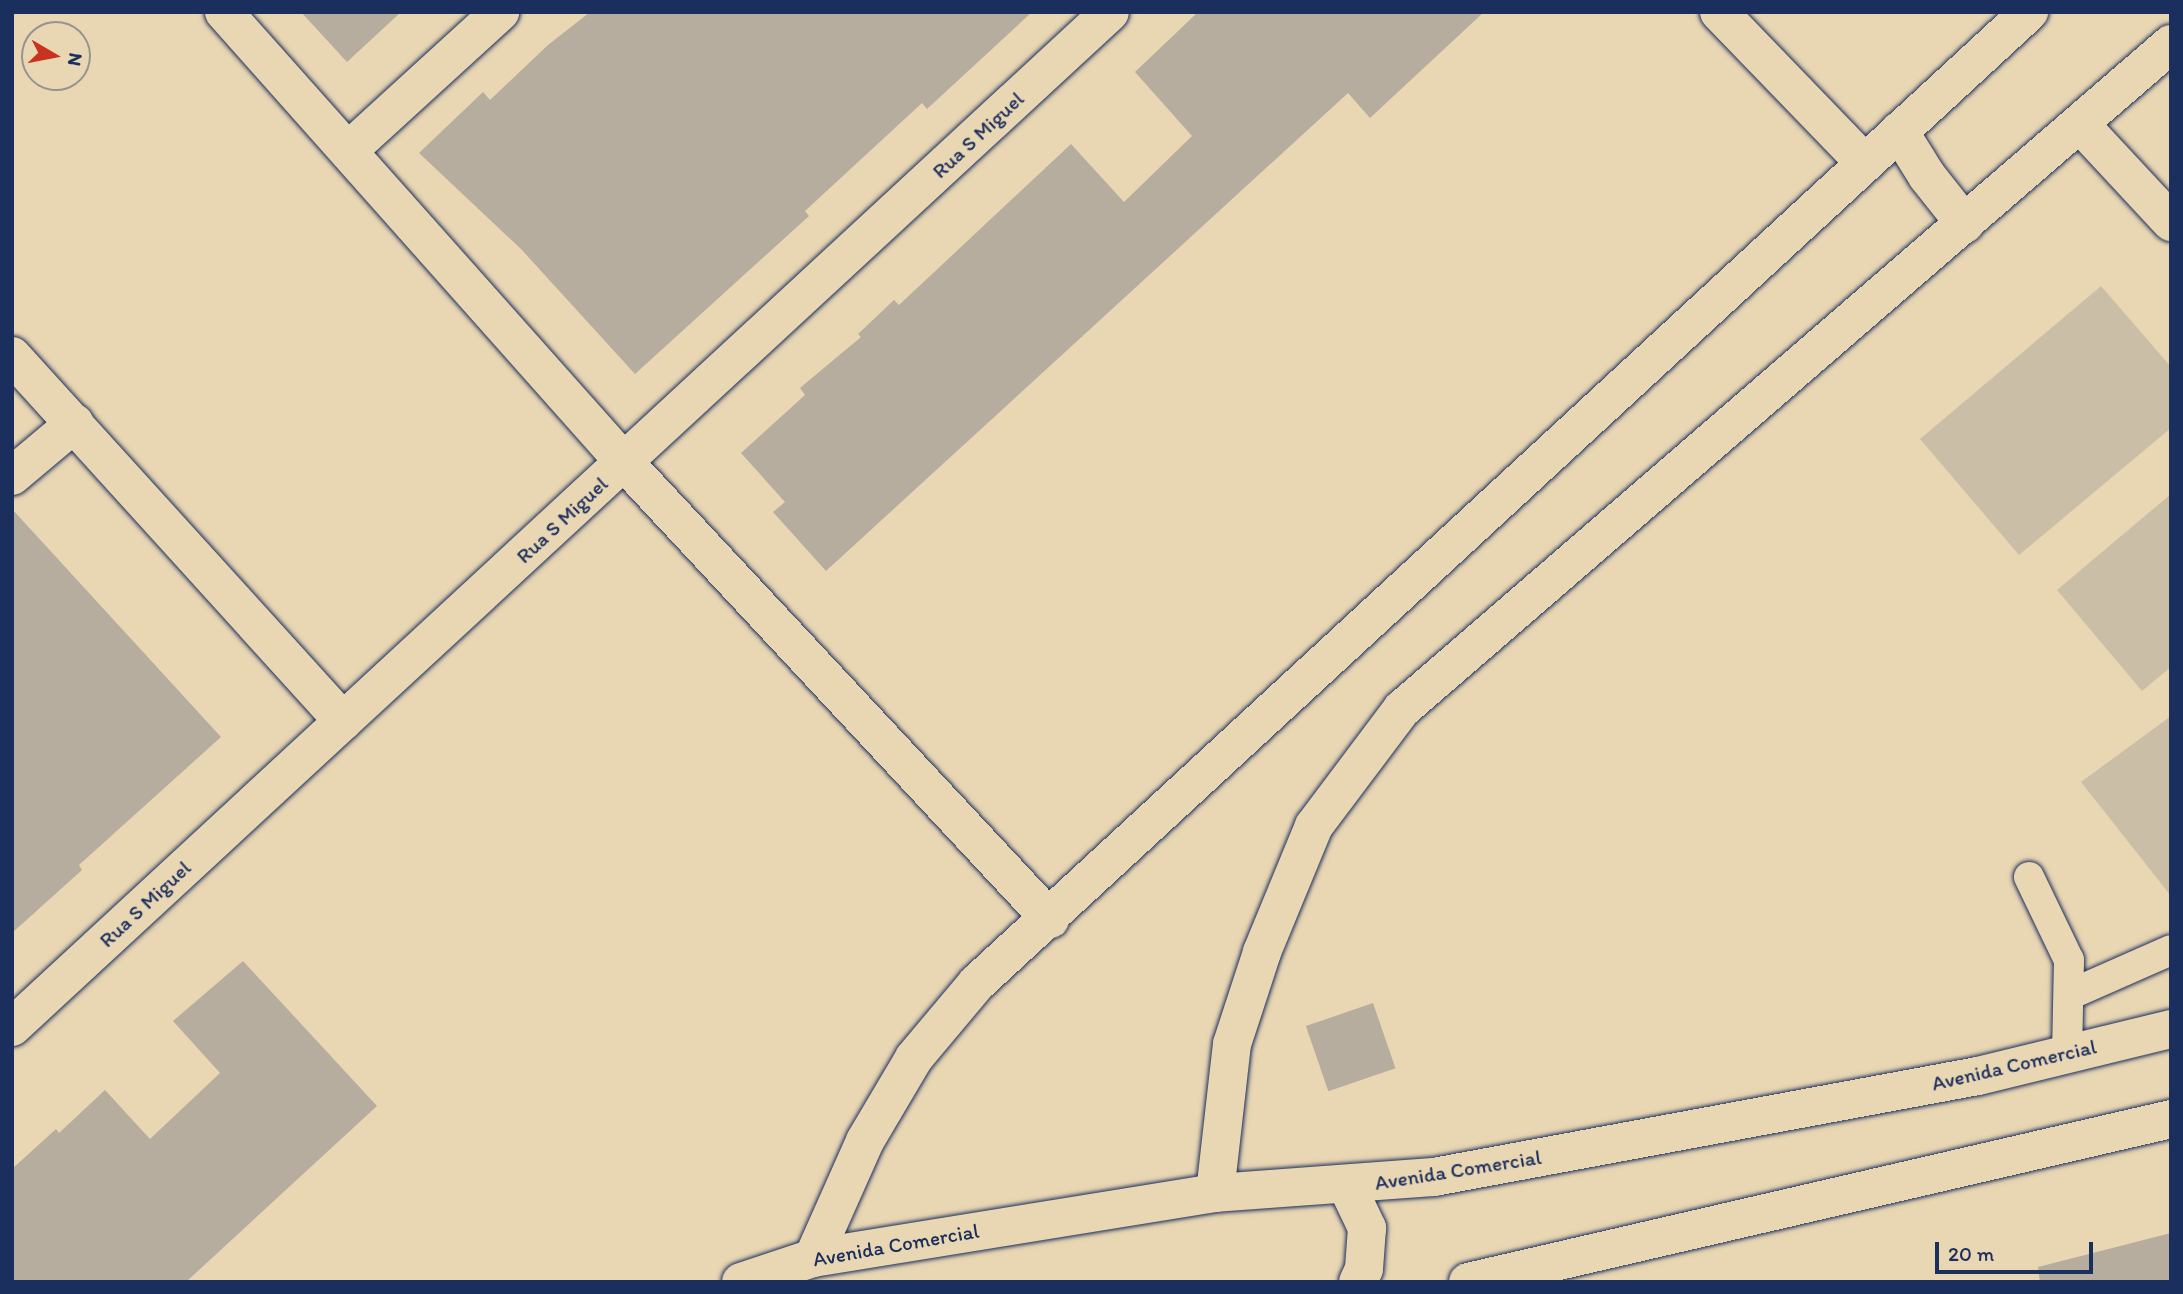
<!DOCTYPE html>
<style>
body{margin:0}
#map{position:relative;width:2183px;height:1294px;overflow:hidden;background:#e9d6b3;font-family:Itim,sans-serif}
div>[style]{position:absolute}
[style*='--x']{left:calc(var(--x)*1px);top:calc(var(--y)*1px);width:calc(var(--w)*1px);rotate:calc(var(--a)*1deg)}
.green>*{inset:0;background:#cbbea7}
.building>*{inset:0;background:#b6ad9e;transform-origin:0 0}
.roads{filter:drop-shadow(0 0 2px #1b2f5e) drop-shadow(0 0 2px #1b2f5e)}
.service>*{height:30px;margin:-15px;padding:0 15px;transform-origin:15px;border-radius:15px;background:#e9d6b3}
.minor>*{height:38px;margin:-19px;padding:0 19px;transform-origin:19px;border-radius:19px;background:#e9d6b3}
.tertiary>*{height:38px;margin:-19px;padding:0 19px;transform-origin:19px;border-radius:19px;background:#e9d6b3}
span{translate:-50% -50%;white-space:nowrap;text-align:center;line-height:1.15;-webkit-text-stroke:7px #e9d6b3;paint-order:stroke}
.street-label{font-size:21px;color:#1b2f5e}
.frame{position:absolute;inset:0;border:14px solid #1b2f5e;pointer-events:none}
.north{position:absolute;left:21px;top:21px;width:70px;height:70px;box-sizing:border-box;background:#e9d6b3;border:2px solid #979391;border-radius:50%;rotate:100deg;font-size:19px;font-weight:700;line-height:28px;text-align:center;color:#1b2f5e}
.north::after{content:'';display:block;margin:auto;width:24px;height:32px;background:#c8321e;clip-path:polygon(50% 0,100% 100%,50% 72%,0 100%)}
.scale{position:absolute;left:1935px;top:1242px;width:158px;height:32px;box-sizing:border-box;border:4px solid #1b2f5e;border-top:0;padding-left:9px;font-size:21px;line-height:24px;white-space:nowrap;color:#1b2f5e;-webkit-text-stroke:5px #e9d6b3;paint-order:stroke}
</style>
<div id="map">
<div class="green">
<div style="clip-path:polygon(2101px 286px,2171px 367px,2171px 428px,2019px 555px,1920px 439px)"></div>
<div style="clip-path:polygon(2171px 494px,2171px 667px,2142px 691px,2057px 590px)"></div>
<div style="clip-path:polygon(2171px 716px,2171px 896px,2081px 782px)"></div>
</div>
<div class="building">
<div style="clip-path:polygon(301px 12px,401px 12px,347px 62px)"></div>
<div style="clip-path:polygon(590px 12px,1032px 12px,927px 109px,922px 103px,805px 211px,809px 216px,635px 374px,521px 249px,419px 153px,483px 92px,490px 100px,548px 45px)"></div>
<div style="clip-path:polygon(1198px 12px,1484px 12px,1370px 118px,1348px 93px,826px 571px,773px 512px,785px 502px,741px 453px,805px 395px,800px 388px,861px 337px,858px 334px,894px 300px,899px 305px,1071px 144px,1124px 202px,1192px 136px,1135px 72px)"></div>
<div style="clip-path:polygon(12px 509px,221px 737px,79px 865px,82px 870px,12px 933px)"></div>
<div style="clip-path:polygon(243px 961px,377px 1106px,186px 1282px,12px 1282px,12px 1169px,56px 1129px,59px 1133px,105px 1090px,150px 1139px,220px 1073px,173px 1021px)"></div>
<div style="left:1373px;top:1003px;width:69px;height:71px;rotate:71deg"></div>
<div style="clip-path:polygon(2171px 1233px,2171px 1282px,2040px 1282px,2038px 1267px)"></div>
</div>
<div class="roads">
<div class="service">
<div style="--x:2029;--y:877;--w:92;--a:64.3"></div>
<div style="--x:2069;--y:960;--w:92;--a:91.2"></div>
<div style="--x:2069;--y:995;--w:111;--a:-23.8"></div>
</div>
<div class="minor">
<div style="--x:224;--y:12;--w:602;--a:48.37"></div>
<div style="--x:624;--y:462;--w:625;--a:47.01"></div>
<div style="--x:1719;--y:12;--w:209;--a:46"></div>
<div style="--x:2080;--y:124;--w:134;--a:47.1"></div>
<div style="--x:349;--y:150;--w:205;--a:-42.4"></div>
<div style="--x:12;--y:356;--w:493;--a:47.8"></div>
<div style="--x:12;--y:476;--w:82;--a:-40.1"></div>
<div style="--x:12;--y:1027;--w:1495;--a:-42.75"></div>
</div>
<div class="tertiary">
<div style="--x:1899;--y:131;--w:53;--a:58.1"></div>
<div style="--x:1927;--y:176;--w:61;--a:51.6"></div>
<div style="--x:1347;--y:1186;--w:47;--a:64.5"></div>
<div style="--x:1367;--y:1228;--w:41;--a:94.2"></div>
<div style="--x:1364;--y:1269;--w:14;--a:115"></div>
<div style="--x:1215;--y:1193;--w:150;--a:-83.5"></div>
<div style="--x:1232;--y:1044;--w:97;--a:-71.9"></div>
<div style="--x:1262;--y:952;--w:136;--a:-67.6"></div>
<div style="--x:1314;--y:826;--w:146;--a:-53.1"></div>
<div style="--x:1402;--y:709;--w:1017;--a:-40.85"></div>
<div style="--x:813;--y:1258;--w:128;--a:-66"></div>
<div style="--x:865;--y:1141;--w:96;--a:-59.4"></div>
<div style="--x:914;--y:1058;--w:98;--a:-50"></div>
<div style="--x:977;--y:983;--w:1432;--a:-42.71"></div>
<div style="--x:741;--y:1282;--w:76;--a:-18.4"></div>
<div style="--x:813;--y:1258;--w:407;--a:-9.2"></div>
<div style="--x:1215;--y:1193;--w:220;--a:-4.2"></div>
<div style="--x:1434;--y:1177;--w:553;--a:-10.52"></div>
<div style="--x:1978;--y:1076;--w:199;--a:-13.7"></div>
<div style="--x:1468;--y:1282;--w:722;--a:-13.05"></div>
</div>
</div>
<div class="street-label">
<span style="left:978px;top:135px;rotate:-43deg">Rua S Miguel</span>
<span style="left:562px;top:520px;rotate:-43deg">Rua S Miguel</span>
<span style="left:145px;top:904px;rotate:-43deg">Rua S Miguel</span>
<span style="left:2014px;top:1065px;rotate:-13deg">Avenida Comercial</span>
<span style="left:1458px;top:1170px;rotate:-9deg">Avenida Comercial</span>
<span style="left:896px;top:1245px;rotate:-10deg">Avenida Comercial</span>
</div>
<div class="frame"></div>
<div class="north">N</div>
<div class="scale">20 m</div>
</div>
